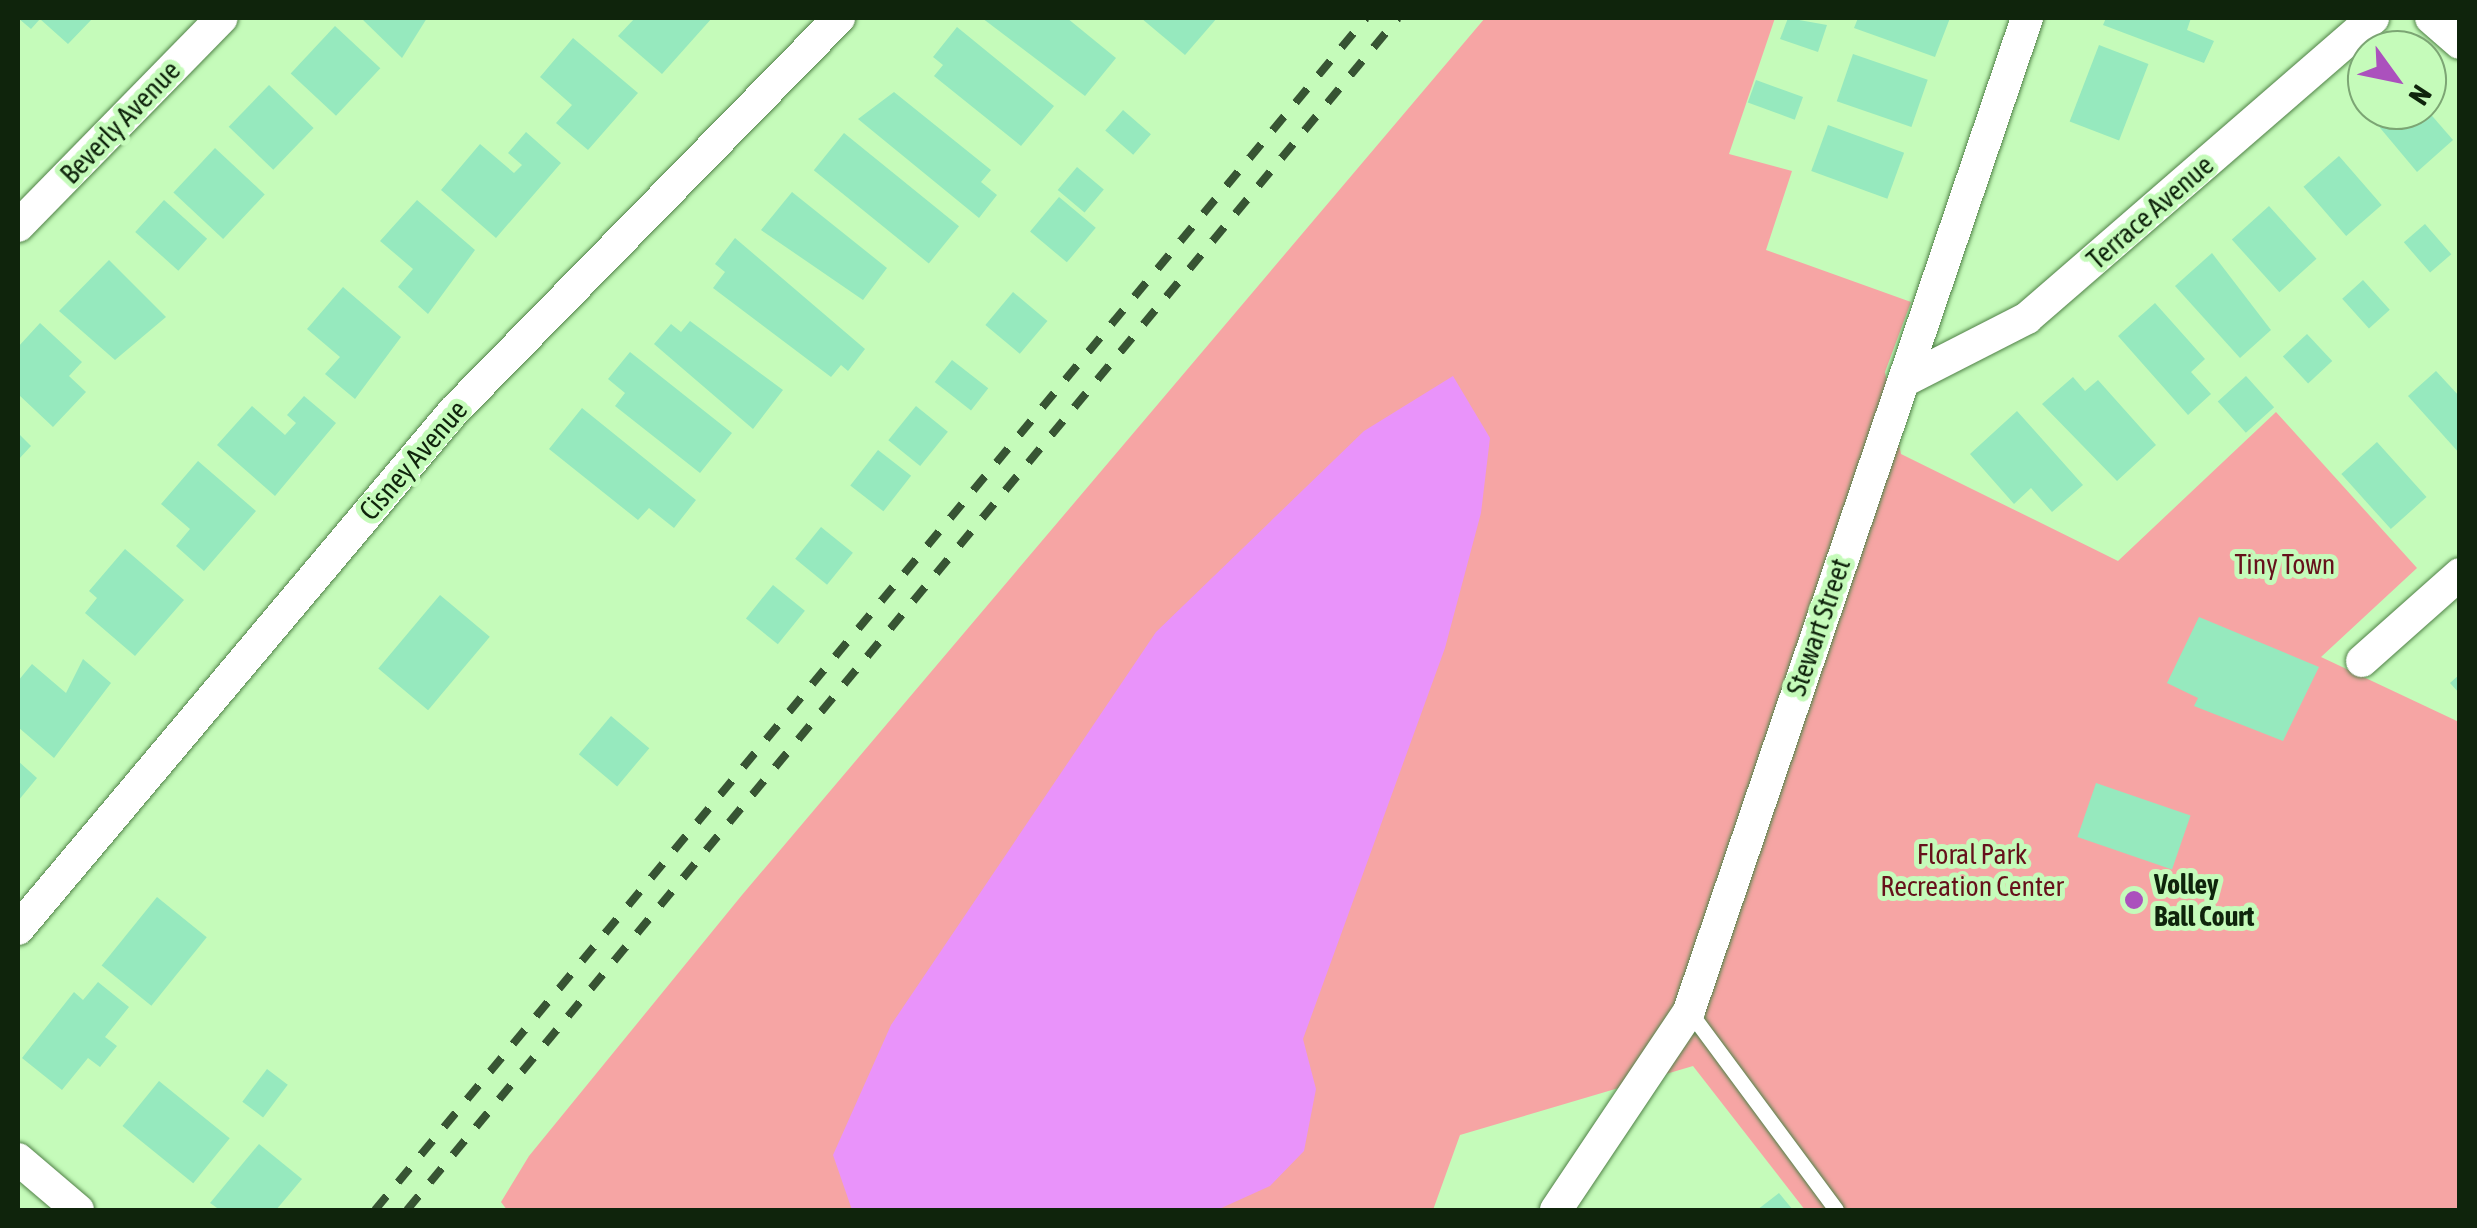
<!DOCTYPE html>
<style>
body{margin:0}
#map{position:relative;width:2477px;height:1228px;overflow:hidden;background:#c5fbba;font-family:"Asap Condensed",sans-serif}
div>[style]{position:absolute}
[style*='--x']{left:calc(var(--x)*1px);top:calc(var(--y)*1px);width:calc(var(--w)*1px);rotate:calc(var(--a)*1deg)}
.green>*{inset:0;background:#f6a5a4}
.water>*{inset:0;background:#e993fa}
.building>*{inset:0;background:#96e9be;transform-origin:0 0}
.roads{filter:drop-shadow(0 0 2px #508147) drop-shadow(0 0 2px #508147)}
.lane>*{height:15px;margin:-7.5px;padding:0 7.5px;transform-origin:7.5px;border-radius:7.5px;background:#fff}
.street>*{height:32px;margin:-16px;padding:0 16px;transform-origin:16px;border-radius:16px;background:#fff}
.rail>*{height:8px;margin-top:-4px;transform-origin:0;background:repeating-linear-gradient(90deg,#375433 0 18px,transparent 0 36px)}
.dots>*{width:28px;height:28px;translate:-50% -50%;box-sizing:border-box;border:5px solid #c5fbba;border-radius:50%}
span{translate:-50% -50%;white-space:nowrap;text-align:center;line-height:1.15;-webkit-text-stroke:10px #c5fbba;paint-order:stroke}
.street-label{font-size:28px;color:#0f240c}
.park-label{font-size:28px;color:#66111b}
.poi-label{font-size:28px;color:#0f240c;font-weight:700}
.left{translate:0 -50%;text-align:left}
.frame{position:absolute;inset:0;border:20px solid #0f240c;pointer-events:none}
.north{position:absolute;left:2347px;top:30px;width:100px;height:100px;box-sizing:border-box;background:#c5fbba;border:2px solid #7ca574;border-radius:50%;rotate:123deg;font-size:28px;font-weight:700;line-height:40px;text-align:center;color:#0f240c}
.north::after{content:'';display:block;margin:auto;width:35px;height:45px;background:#ab51bd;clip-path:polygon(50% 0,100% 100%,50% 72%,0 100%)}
</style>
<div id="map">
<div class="green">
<div style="clip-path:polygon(1485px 18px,1775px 18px,1729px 154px,1792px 171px,1766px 250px,1911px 302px,1885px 372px,1901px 454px,2118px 561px,2276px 412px,2417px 568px,2321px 657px,2459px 722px,2459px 1210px,1805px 1210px,1693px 1066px,1460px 1135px,1433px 1210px,507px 1210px,501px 1202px,529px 1156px,742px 895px)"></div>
</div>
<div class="water">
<div style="clip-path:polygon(1453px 376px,1490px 438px,1481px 513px,1445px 648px,1303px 1039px,1316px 1089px,1304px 1151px,1270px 1186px,1217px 1210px,852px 1210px,833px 1155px,891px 1025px,1156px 632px,1364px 431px)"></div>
</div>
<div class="building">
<div style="clip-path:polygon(18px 18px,93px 18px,68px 44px,40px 19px,31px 29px)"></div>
<div style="clip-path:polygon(361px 18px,427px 18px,402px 58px)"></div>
<div style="clip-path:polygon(635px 18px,712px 18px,662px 74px,618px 36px)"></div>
<div style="clip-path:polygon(982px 18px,1067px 18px,1116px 58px,1085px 96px)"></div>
<div style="clip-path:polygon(1141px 18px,1217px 18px,1185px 55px)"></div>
<div style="clip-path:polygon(1788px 18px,1827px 25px,1818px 52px,1780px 39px)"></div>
<div style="clip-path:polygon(1858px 18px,1950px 18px,1935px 57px,1854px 28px)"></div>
<div style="clip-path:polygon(2106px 18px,2191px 18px,2187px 30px,2214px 41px,2204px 63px,2103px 25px)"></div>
<div style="left:335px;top:26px;width:62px;height:65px;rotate:43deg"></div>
<div style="clip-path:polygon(957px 27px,1054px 106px,1021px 146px,934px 76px,943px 65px,933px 57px)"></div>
<div style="clip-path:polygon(573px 38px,638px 93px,588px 150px,556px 123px,572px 105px,540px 77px)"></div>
<div style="left:2099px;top:45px;width:53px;height:82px;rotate:21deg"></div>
<div style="left:1853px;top:54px;width:79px;height:50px;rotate:19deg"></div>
<div style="left:1756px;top:80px;width:50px;height:24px;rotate:20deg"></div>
<div style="left:269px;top:85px;width:62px;height:58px;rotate:44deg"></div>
<div style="clip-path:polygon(894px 92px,991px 170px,981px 182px,997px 195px,979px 218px,858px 119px)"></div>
<div style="left:1123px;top:110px;width:37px;height:27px;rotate:41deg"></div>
<div style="clip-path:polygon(2391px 110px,2427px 110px,2453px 140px,2417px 172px,2376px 123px)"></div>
<div style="left:1828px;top:125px;width:81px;height:49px;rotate:20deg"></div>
<div style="clip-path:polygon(526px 132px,561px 163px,496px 238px,441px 190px,480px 144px,514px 173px,522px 165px,508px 153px)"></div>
<div style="left:844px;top:133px;width:148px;height:48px;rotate:39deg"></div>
<div style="left:215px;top:148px;width:68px;height:61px;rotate:43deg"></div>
<div style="left:2339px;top:156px;width:65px;height:47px;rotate:49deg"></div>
<div style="left:1077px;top:167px;width:35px;height:30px;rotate:40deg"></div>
<div style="clip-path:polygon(792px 192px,887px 268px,863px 300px,761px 230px)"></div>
<div style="left:1059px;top:197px;width:48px;height:45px;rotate:40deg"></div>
<div style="left:164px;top:200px;width:58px;height:43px;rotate:42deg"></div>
<div style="clip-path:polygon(417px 200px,475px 250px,428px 314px,398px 287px,413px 269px,380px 241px)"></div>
<div style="left:2269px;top:206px;width:71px;height:50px;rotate:48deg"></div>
<div style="left:2425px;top:224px;width:40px;height:28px;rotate:49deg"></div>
<div style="clip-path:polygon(735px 238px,865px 349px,848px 371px,841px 365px,831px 377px,713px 288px,725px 272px,715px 264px)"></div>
<div style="clip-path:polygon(2212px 253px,2271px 330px,2240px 358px,2175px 286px)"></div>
<div style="clip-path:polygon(109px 260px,166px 317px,115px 360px,59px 311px)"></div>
<div style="left:2363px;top:280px;width:40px;height:28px;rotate:48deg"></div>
<div style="clip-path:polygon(343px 287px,401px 337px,355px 399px,325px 374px,340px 357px,307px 329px)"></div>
<div style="left:1013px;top:292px;width:45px;height:43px;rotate:40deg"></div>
<div style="clip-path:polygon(2155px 303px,2205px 359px,2191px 372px,2211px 394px,2188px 415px,2118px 336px)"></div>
<div style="clip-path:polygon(690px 321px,783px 390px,753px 429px,654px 344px,671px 324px,681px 332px)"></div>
<div style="clip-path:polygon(40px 323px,82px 362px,69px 376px,86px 392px,53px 427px,18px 394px,18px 347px)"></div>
<div style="left:2307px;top:334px;width:37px;height:33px;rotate:47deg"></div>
<div style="clip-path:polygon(630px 352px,732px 433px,700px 473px,615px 406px,625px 393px,608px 379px)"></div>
<div style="left:952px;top:360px;width:46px;height:28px;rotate:38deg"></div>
<div style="clip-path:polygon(2436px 371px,2460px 397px,2460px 454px,2408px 396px)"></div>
<div style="left:2246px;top:376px;width:42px;height:38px;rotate:48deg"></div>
<div style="clip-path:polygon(2073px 377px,2085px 391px,2098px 380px,2156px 445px,2117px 481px,2042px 404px)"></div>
<div style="clip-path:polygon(304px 396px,336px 423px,275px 496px,217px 445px,252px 406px,285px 435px,296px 423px,287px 415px)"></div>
<div style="left:916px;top:406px;width:41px;height:44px;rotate:39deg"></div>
<div style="clip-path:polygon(582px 408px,696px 500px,674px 528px,649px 508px,638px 520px,549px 449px)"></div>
<div style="clip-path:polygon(2017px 411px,2083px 485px,2052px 512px,2031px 488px,2014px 504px,1970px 454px)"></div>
<div style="clip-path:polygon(18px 433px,31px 446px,18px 460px)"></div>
<div style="left:2377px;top:442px;width:74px;height:48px;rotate:48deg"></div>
<div style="left:878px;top:450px;width:42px;height:45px;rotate:38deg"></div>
<div style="clip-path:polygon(198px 461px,256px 511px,204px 571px,176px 546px,190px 529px,161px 504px)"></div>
<div style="left:821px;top:527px;width:41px;height:41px;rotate:39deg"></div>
<div style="clip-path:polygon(125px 549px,184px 600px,135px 656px,85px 613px,97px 598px,89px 591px)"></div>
<div style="left:773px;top:585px;width:41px;height:43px;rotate:39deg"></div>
<div style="left:440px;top:595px;width:65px;height:96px;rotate:40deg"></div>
<div style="clip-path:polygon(2199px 617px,2319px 667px,2283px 741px,2194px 706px,2198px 698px,2167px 683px)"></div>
<div style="clip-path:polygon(83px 659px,111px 683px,54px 758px,18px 727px,18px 681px,32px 664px,66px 693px)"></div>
<div style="clip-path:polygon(2460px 674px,2460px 694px,2450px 683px)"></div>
<div style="left:611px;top:716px;width:50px;height:50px;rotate:40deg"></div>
<div style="clip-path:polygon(18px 761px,37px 778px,18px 801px)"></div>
<div style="left:2096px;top:783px;width:100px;height:57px;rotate:19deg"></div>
<div style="left:157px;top:897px;width:64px;height:88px;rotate:39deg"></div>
<div style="clip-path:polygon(98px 982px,129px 1007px,105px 1037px,117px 1046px,100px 1067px,88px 1058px,62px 1090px,22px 1058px,74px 992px,83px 1000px)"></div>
<div style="left:267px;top:1069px;width:26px;height:41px;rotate:37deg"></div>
<div style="left:159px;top:1081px;width:91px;height:58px;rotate:39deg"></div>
<div style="clip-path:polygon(259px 1144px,302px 1179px,276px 1210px,220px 1210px,210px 1203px)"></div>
<div style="clip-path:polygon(1779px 1193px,1793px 1210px,1757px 1210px)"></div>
</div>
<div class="roads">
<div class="lane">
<div style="--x:1689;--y:1011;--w:247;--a:53.5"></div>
</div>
<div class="street">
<div style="--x:2431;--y:18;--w:38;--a:41"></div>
<div style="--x:18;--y:226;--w:291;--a:-45.6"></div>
<div style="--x:1908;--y:379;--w:134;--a:-27.1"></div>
<div style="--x:2027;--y:318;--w:458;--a:-40.9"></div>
<div style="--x:2362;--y:661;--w:131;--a:-41.6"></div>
<div style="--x:18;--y:929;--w:676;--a:-49.92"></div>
<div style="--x:453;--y:412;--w:552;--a:-45.59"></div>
<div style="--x:18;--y:1159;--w:79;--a:40.4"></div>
<div style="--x:1556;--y:1210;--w:239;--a:-56.2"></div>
<div style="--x:1689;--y:1011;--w:1049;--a:-71.2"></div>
</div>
</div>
<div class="rail">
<div style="--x:375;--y:1210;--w:1550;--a:-50.26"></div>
<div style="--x:407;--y:1210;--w:1550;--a:-50.26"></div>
</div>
<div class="dots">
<div style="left:2134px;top:900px;background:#ab51bd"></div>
</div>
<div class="street-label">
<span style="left:120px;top:122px;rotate:-46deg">Beverly Avenue</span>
<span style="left:2150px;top:212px;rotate:-41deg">Terrace Avenue</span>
<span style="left:413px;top:460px;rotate:-49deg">Cisney Avenue</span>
<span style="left:1818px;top:627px;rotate:-71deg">Stewart Street</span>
</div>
<div class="park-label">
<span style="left:2285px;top:564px">Tiny Town</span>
<span style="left:1972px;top:870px">Floral Park<br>Recreation Center</span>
</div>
<div class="poi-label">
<span class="left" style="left:2154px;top:900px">Volley<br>Ball Court</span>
</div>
<div class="frame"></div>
<div class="north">N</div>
</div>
